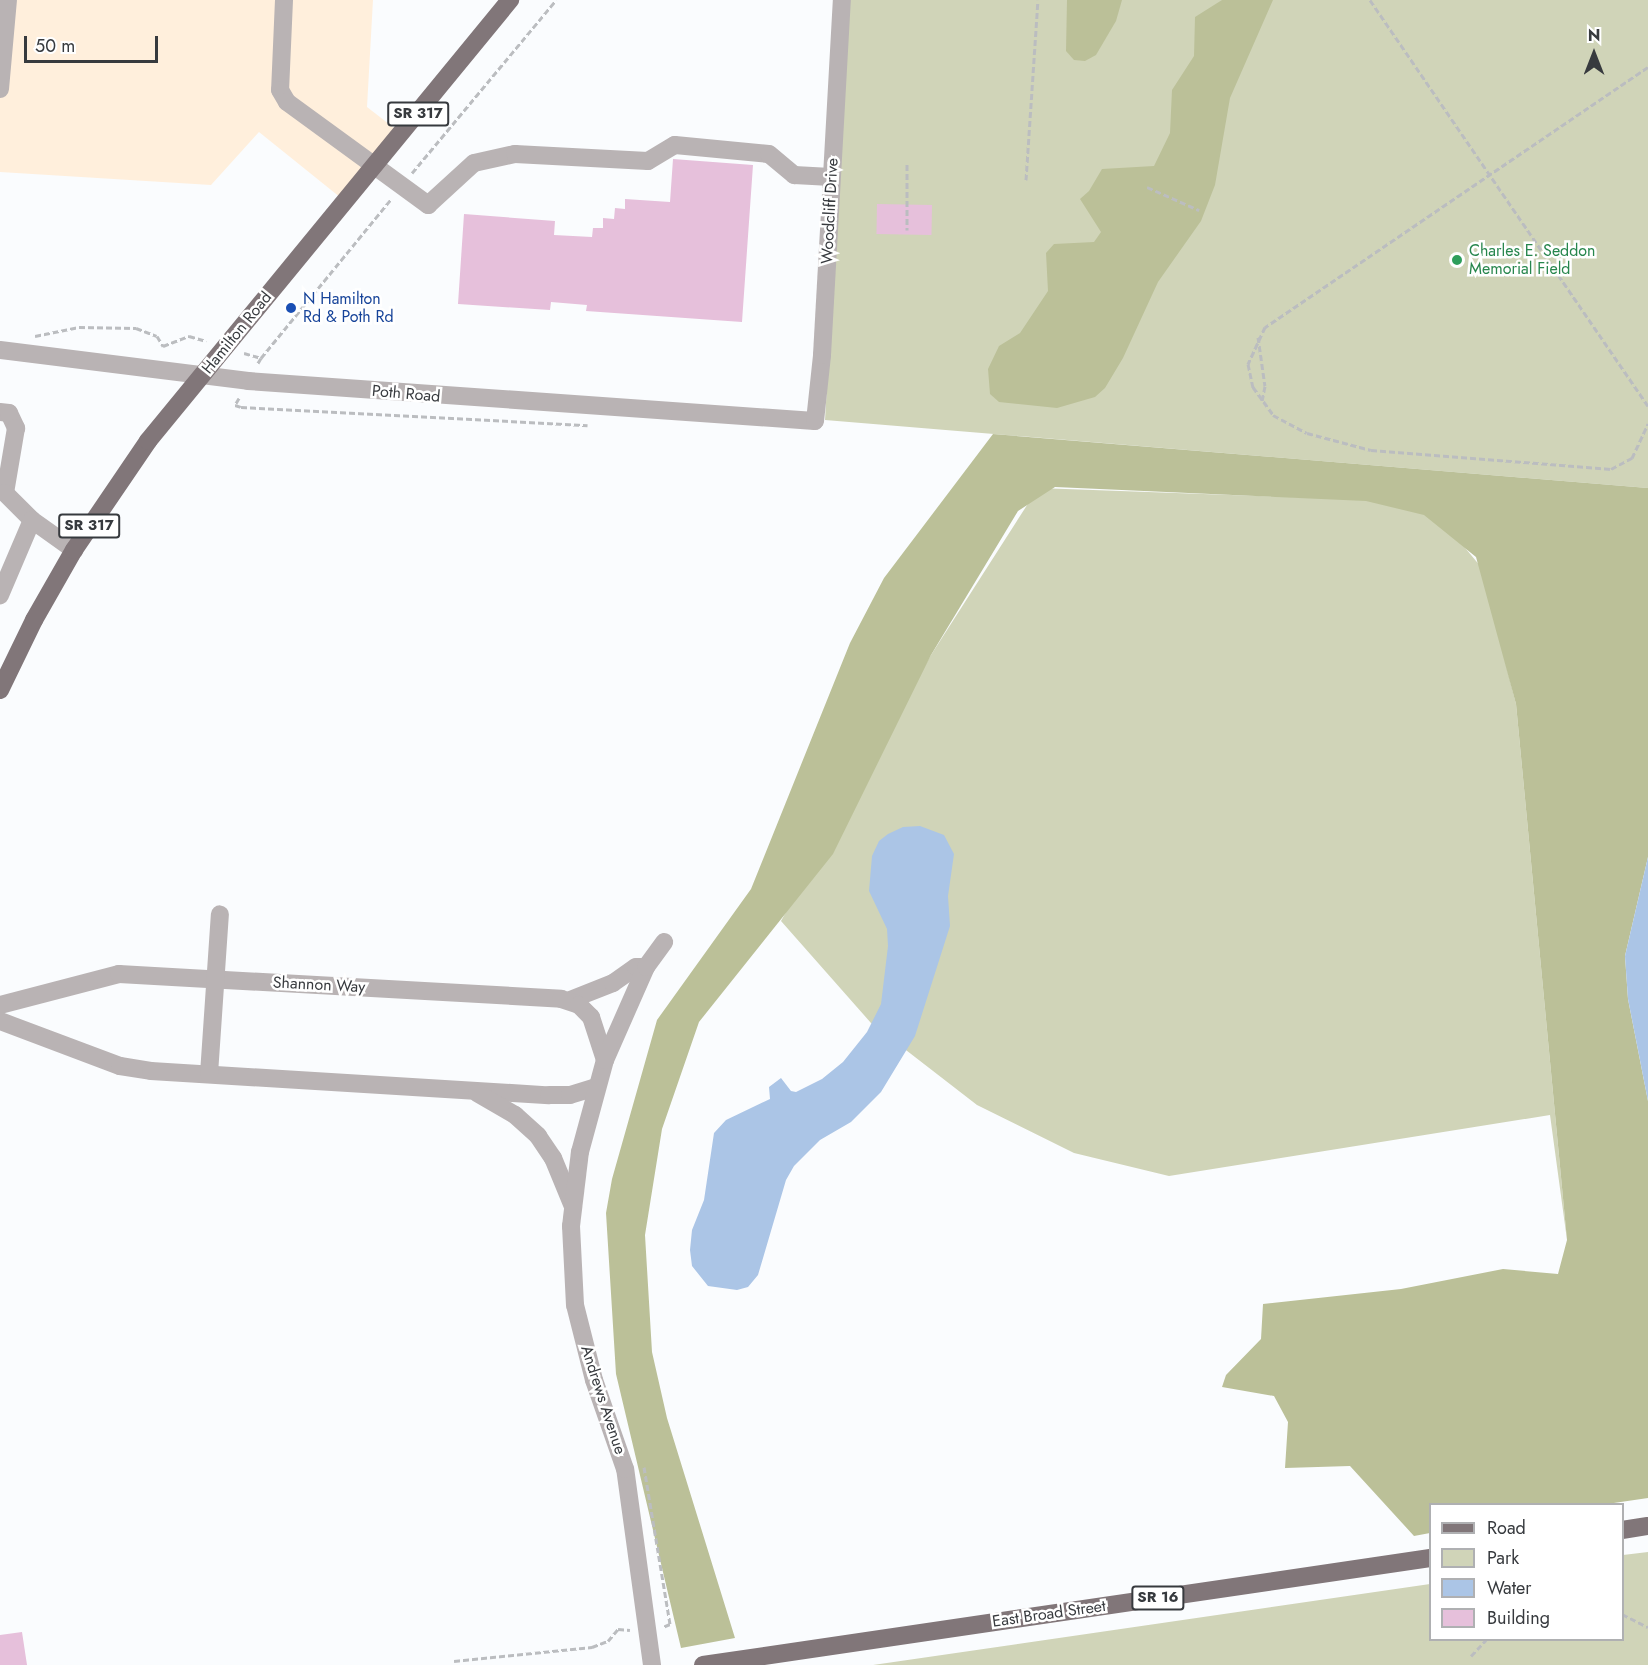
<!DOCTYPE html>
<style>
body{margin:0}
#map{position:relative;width:1648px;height:1665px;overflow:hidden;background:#fafcfe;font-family:Jost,sans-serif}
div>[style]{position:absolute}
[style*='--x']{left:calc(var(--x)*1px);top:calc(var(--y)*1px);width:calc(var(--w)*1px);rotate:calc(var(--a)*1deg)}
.industrial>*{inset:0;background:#ffefdc}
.green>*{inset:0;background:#d0d4b8}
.forest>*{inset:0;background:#bbc098}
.water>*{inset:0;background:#abc5e6}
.building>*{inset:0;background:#e6c0db;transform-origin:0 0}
.path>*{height:3px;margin-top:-1.5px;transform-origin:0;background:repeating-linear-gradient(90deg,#bbbdc0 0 6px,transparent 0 9px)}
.minor>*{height:18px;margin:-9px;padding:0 9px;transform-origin:9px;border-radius:9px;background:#b9b3b4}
.major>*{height:18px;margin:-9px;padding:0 9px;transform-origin:9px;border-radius:9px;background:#817679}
.dots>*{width:16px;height:16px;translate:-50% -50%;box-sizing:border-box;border:3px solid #fff;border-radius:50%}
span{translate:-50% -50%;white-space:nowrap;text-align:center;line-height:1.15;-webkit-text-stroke:5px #fff;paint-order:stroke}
.shield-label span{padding:2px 4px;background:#fff;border:2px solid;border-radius:4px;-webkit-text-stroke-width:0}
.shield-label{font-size:15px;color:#373a3e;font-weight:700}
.street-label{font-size:16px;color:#373a3e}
.leisure-label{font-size:16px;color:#27864d}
.left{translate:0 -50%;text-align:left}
.transit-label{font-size:16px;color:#164399}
.legend{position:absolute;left:1429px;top:1503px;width:195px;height:138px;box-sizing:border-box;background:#fff;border:2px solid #afb0b2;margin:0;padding:8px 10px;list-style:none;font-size:18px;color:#373a3e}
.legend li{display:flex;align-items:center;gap:12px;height:30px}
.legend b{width:30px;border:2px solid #afb0b2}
.north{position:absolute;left:1564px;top:24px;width:60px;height:60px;-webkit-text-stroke:4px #fff;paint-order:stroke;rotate:0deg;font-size:16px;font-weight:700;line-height:24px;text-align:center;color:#373a3e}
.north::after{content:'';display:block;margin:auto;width:21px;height:27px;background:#373a3e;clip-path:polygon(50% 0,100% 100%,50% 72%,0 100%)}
.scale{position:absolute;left:24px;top:36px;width:134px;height:27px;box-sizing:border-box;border:3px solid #373a3e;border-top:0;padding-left:8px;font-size:18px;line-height:21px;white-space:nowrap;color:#373a3e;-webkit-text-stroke:4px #fff;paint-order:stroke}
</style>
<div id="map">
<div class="industrial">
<div style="clip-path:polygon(0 0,373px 0,367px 107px,398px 131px,346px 202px,259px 132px,211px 185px,0 172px)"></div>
</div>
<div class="green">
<div style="clip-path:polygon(850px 0,1648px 0,1648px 488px,825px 420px)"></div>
<div style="clip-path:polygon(1038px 488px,1427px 502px,1481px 567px,1516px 704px,1567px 1240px,1550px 1115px,1169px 1176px,1074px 1153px,977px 1105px,871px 1023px,781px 921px,931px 655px)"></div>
<div style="clip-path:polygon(1648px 1552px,1648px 1665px,873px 1665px,1430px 1584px,1430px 1640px,1622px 1640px,1623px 1555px)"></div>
</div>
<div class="forest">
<div style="clip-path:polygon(1067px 0,1122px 0,1116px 21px,1096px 55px,1085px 61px,1074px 60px,1066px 51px)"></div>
<div style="clip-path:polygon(1222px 0,1273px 0,1230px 98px,1215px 185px,1201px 221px,1158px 282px,1123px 358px,1105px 388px,1095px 397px,1057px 408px,999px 402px,990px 394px,988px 369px,999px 346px,1020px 333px,1048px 291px,1046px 253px,1054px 244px,1094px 242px,1101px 232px,1080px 199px,1089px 191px,1102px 169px,1154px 166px,1170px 133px,1172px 90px,1194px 56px,1195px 17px)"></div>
<div style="clip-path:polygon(993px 434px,1648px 488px,1648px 857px,1625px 956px,1628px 999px,1648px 1101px,1648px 1498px,1607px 1504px,1430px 1504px,1430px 1533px,1414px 1536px,1350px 1466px,1285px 1468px,1288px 1422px,1274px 1396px,1222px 1387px,1226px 1375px,1261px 1339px,1263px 1304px,1401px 1289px,1503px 1269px,1558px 1274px,1567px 1240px,1516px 704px,1476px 557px,1424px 515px,1366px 501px,1055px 487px,1018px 511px,931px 655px,833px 854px,699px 1022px,662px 1129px,645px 1235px,652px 1352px,667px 1418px,735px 1638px,681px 1648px,616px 1374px,606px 1213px,612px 1179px,657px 1020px,751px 889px,850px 643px,884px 578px)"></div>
</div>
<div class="water">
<div style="clip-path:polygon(920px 826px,944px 835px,954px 854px,948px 896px,950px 926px,915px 1036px,881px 1092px,851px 1122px,820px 1140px,794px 1166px,786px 1180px,758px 1275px,748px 1287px,737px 1290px,708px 1286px,692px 1266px,690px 1250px,692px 1230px,704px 1200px,714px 1133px,726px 1120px,770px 1099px,769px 1087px,781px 1078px,791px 1091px,796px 1092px,822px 1079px,843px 1062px,867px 1032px,881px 1004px,888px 946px,887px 929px,869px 891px,872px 856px,879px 841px,888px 834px,903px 827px)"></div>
<div style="clip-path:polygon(1648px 857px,1648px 1101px,1628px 999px,1625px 956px)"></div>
</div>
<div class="building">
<div style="clip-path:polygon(673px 159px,753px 165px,742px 322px,586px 311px,587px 305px,551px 302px,550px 310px,458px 304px,464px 214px,555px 221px,554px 235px,592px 237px,593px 228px,603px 228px,603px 218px,614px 219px,615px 208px,625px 209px,625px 199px,670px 202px)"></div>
<div style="left:877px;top:204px;width:55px;height:30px;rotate:1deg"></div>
<div style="clip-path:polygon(22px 1632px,27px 1665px,0 1665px,0 1635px)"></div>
</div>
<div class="path">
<div style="--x:1370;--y:0;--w:492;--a:55.6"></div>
<div style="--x:1648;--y:67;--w:463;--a:145.8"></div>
<div style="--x:1265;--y:327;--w:41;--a:114.7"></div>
<div style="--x:1248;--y:364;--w:24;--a:78"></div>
<div style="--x:1253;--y:387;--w:34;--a:54"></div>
<div style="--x:1273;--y:415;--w:38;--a:28"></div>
<div style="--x:1307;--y:433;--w:66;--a:14.9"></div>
<div style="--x:1371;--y:450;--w:241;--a:4.5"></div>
<div style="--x:1611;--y:469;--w:24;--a:-28"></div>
<div style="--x:1632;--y:458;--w:38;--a:-65"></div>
<div style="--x:907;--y:164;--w:66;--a:90"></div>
<div style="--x:412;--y:173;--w:225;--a:-50.2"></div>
<div style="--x:1026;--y:180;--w:180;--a:-86.2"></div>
<div style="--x:1147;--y:187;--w:57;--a:23.9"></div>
<div style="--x:35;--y:336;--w:45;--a:-11.6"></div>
<div style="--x:79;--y:327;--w:57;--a:1"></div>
<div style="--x:136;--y:328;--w:22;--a:21"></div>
<div style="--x:157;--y:336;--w:12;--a:59"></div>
<div style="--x:163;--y:346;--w:28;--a:-21"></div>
<div style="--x:189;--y:336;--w:18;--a:16"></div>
<div style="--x:1258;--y:337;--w:49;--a:81.9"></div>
<div style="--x:1265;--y:386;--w:16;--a:101"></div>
<div style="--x:244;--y:353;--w:18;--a:16"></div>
<div style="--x:261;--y:358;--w:6;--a:121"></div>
<div style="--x:261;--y:358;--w:205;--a:-50.7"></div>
<div style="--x:239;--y:398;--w:8;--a:120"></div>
<div style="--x:235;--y:405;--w:6;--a:18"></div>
<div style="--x:241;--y:407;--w:347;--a:3"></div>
<div style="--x:644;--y:1467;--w:159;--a:80.6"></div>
<div style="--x:670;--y:1624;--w:8;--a:157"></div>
<div style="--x:1622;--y:1614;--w:29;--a:27"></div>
<div style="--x:1471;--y:1656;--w:22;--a:-47"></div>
<div style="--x:454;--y:1661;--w:139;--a:-5.8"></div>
<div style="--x:592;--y:1647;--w:17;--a:-21"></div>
<div style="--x:608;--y:1641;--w:16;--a:-50"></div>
<div style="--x:618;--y:1629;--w:12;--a:5"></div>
</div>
<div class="minor">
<div style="--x:284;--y:0;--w:90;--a:92.5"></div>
<div style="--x:280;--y:90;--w:14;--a:60"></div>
<div style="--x:287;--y:102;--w:175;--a:36.1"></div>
<div style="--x:428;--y:205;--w:62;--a:-42.4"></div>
<div style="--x:474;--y:163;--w:42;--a:-12.4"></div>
<div style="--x:515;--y:154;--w:133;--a:3"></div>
<div style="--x:648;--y:161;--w:31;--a:-31"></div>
<div style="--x:675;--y:145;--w:94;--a:5.5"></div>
<div style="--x:769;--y:154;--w:33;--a:40"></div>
<div style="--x:794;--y:175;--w:37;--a:3"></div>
<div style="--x:0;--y:89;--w:89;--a:-84.9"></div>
<div style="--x:0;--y:350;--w:250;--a:7.1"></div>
<div style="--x:248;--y:381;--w:568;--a:4.04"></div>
<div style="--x:815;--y:421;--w:66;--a:-83.9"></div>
<div style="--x:822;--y:355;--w:356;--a:-86.8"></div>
<div style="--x:0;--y:412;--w:9;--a:6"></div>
<div style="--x:9;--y:413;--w:17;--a:65"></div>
<div style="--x:16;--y:428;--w:66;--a:99.6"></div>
<div style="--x:5;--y:493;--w:38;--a:45"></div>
<div style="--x:32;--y:520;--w:82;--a:113.1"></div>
<div style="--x:32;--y:520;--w:52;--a:35.5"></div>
<div style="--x:570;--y:1000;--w:46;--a:-21.6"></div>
<div style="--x:613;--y:983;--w:28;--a:-35"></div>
<div style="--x:636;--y:967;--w:10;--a:0"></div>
<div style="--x:0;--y:1005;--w:123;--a:-14.6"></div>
<div style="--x:119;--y:974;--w:443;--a:3.2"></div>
<div style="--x:561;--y:999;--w:19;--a:18"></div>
<div style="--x:579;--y:1005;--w:17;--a:45"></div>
<div style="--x:591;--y:1017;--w:45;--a:72"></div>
<div style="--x:0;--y:1021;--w:128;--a:20.6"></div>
<div style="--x:120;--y:1066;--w:31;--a:9"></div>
<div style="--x:151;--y:1071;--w:399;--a:3.5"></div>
<div style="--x:549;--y:1095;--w:21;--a:0"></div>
<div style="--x:570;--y:1095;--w:27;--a:-17"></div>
<div style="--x:209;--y:1074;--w:160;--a:-86.1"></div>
<div style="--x:477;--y:1093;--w:44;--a:30.1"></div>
<div style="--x:515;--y:1115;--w:31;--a:42"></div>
<div style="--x:538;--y:1136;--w:27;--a:56"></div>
<div style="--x:553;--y:1158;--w:50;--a:67.6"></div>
<div style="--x:652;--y:1665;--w:198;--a:-97.8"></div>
<div style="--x:625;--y:1469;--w:94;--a:-109.2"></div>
<div style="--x:594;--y:1380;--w:77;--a:-104.2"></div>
<div style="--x:575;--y:1305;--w:79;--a:-92.9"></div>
<div style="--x:571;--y:1226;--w:75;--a:-83.1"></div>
<div style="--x:580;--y:1152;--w:95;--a:-74.8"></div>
<div style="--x:605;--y:1060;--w:102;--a:-66.2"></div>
<div style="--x:646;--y:967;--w:31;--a:-54"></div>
</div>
<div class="major">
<div style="--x:0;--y:690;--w:78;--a:-64.1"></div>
<div style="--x:34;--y:620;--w:81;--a:-60.3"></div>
<div style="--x:74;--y:550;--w:132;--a:-55.8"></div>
<div style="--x:148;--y:441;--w:571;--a:-50.62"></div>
<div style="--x:1622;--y:1530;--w:26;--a:-9"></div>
<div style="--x:703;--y:1665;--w:735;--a:-8.37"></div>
</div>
<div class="dots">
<div style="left:1457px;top:260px;background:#2e9e5b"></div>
<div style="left:291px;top:308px;background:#1a4fb4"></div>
</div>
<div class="shield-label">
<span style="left:418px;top:114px">SR 317</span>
<span style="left:89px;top:526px">SR 317</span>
<span style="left:1158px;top:1598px">SR 16</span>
</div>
<div class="street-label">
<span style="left:830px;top:211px;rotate:-87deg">Woodcliff Drive</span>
<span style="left:237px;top:333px;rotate:-51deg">Hamilton Road</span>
<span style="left:406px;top:394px;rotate:5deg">Poth Road</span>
<span style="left:319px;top:985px;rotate:3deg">Shannon Way</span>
<span style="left:603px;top:1400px;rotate:72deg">Andrews Avenue</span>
<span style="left:1049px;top:1614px;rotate:-8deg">East Broad Street</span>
</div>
<div class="leisure-label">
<span class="left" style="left:1469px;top:260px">Charles E. Seddon<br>Memorial Field</span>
</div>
<div class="transit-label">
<span class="left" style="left:303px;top:308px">N Hamilton<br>Rd &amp; Poth Rd</span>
</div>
<ul class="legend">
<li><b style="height:8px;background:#817679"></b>Road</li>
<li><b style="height:16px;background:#d0d4b8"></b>Park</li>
<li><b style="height:16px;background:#abc5e6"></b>Water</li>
<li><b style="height:16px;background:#e6c0db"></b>Building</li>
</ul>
<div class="north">N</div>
<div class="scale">50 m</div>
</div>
